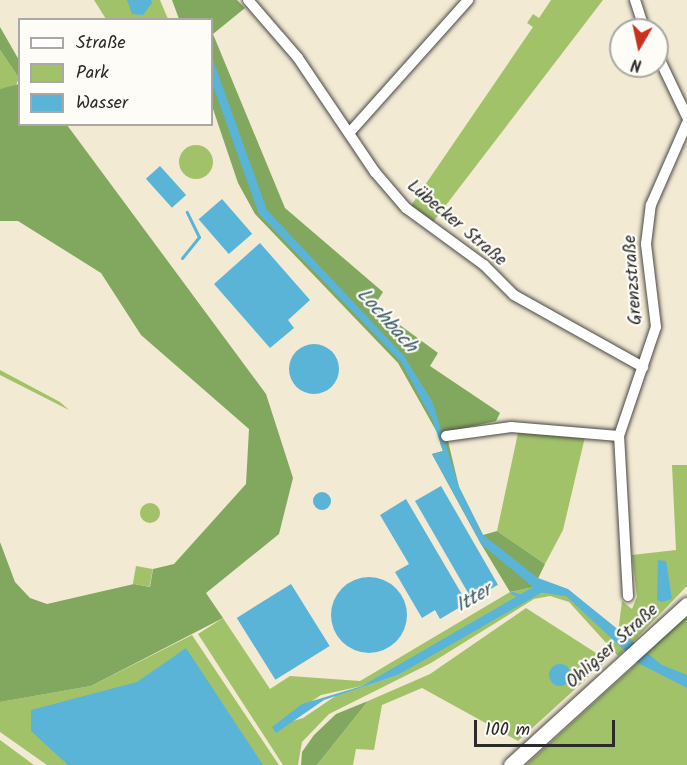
<!DOCTYPE html>
<meta charset="utf-8">
<style>
body{margin:0}
#map{position:relative;width:687px;height:765px;overflow:hidden;background:#f3ead4;font-family:Kalam,sans-serif}
div>[style]{position:absolute}
[style*='--x']{left:calc(var(--x)*1px);top:calc(var(--y)*1px);width:calc(var(--w)*1px);rotate:calc(var(--a)*1deg)}
.green>*{inset:0;background:#a2c26a;transform-origin:0 0}
.round{border-radius:50%}
.forest>*{inset:0;background:#81a85e}
.water>*{inset:0;background:#59b4d7;transform-origin:0 0}
.stream>*{height:3px;margin:-1.5px;padding:0 1.5px;transform-origin:1.5px;border-radius:1.5px;background:#59b4d7}
.roads{filter:drop-shadow(0 0 2px #494844) drop-shadow(0 0 2px #494844)}
.street>*{height:10px;margin:-5px;padding:0 5px;transform-origin:5px;border-radius:5px;background:#fff}
.secondary>*{height:15px;margin:-7.5px;padding:0 7.5px;transform-origin:7.5px;border-radius:7.5px;background:#fff}
span{translate:-50% -50%;white-space:nowrap;text-align:center;line-height:1.15;-webkit-text-stroke:4.5px #fdfcf7;paint-order:stroke}
.street-label{font-size:18px;color:#2b2b2b}
.water-label{font-size:20px;color:#3b5b67;font-style:italic}
.legend{position:absolute;left:18px;top:18px;width:195px;height:108px;box-sizing:border-box;background:#fdfcf7;border:2px solid #a9a8a5;margin:0;padding:8px 10px;list-style:none;font-size:18px;color:#2b2b2b}
.legend li{display:flex;align-items:center;gap:12px;height:30px}
.legend b{width:30px;border:2px solid #a9a8a5}
.north{position:absolute;left:609px;top:18px;width:60px;height:60px;box-sizing:border-box;background:#fdfcf7;border:2px solid #a9a8a5;border-radius:50%;rotate:189deg;font-size:16px;font-weight:700;line-height:24px;text-align:center;color:#2b2b2b}
.north::after{content:'';display:block;margin:auto;width:21px;height:27px;background:#c8321e;clip-path:polygon(50% 0,100% 100%,50% 72%,0 100%)}
.scale{position:absolute;left:474px;top:720px;width:141px;height:27px;box-sizing:border-box;border:3px solid #2b2b2b;border-top:0;padding-left:8px;font-size:18px;line-height:21px;white-space:nowrap;color:#2b2b2b;-webkit-text-stroke:4px #fdfcf7;paint-order:stroke}
</style>
<div id="map">
<div class="green">
<div style="clip-path:polygon(94px 0,160px 0,168px 19px,106px 19px)"></div>
<div style="clip-path:polygon(551px 0,603px 0,433px 222px,410px 207px,533px 27px,527px 23px,533px 14px,539px 18px)"></div>
<div style="clip-path:polygon(0 50px,19px 78px,15px 88px,0 89px)"></div>
<div class="round" style="left:179px;top:145px;width:34px;height:34px"></div>
<div style="clip-path:polygon(0 370px,60px 402px,69px 410px,0 375px)"></div>
<div style="clip-path:polygon(518px 433px,585px 437px,563px 530px,545px 564px,497px 531px)"></div>
<div style="clip-path:polygon(672px 465px,687px 465px,687px 586px,631px 644px,618px 633px,622px 601px,632px 609px,637px 597px,632px 555px,676px 550px)"></div>
<div class="round" style="left:140px;top:503px;width:20px;height:20px"></div>
<div style="left:136px;top:566px;width:17px;height:18px;rotate:10deg"></div>
<div style="clip-path:polygon(534px 587px,402px 665px,362px 686px,321px 695px,273px 727px,303px 718px,337px 695px,398px 675px,519px 601px,541px 593px,566px 595px,625px 649px,618px 656px,569px 602px,550px 596px,534px 599px,431px 663px,329px 714px,302px 742px,298px 765px,283px 765px,198px 634px,223px 618px,270px 689px,290px 676px,360px 681px,510px 592px)"></div>
<div style="clip-path:polygon(526px 608px,607px 660px,518px 741px,422px 688px,382px 705px,374px 750px,356px 749px,353px 765px,317px 765px,368px 701px,430px 674px)"></div>
<div style="clip-path:polygon(687px 613px,687px 765px,526px 765px,631px 669px)"></div>
<div style="clip-path:polygon(192px 635px,279px 765px,47px 765px,0 732px,0 702px,91px 686px)"></div>
<div style="clip-path:polygon(0 740px,34px 765px,0 765px)"></div>
</div>
<div class="forest">
<div style="clip-path:polygon(172px 0,237px 0,245px 8px,213px 34px,285px 208px,383px 292px,374px 306px,438px 353px,430px 366px,500px 413px,496px 421px,438px 434px,398px 363px,255px 214px,238px 183px,212px 106px,212px 20px,179px 19px)"></div>
<div style="clip-path:polygon(0 27px,19px 60px,19px 78px,0 50px)"></div>
<div style="clip-path:polygon(19px 84px,20px 124px,67px 125px,266px 394px,293px 478px,279px 534px,206px 593px,223px 618px,91px 686px,0 702px,0 542px,15px 582px,30px 598px,47px 604px,134px 584px,150px 587px,153px 569px,174px 564px,246px 484px,249px 429px,141px 335px,101px 273px,18px 221px,0 221px,0 89px)"></div>
<div style="clip-path:polygon(448px 441px,459px 487px,483px 535px,497px 531px,545px 564px,534px 587px,510px 592px,481px 544px,432px 454px,443px 451px,440px 443px)"></div>
<div style="clip-path:polygon(368px 701px,317px 765px,301px 765px,302px 752px,314px 735px,336px 714px)"></div>
</div>
<div class="water">
<div style="clip-path:polygon(127px 0,151px 0,152px 3px,143px 15px,132px 14px)"></div>
<div style="clip-path:polygon(212px 57px,267px 210px,404px 356px,432px 401px,459px 487px,483px 535px,538px 578px,568px 589px,662px 665px,687px 675px,687px 688px,638px 663px,566px 596px,541px 593px,398px 675px,324px 700px,276px 733px,272px 727px,302px 704px,362px 686px,533px 587px,481px 544px,432px 454px,443px 451px,432px 419px,401px 362px,259px 214px,212px 83px)"></div>
<div style="left:160px;top:166px;width:39px;height:19px;rotate:48deg"></div>
<div style="left:222px;top:199px;width:46px;height:31px;rotate:49deg"></div>
<div style="clip-path:polygon(260px 243px,310px 300px,288px 320px,294px 328px,270px 348px,214px 284px)"></div>
<div class="round" style="left:289px;top:344px;width:50px;height:50px"></div>
<div style="left:441px;top:486px;width:114px;height:30px;rotate:60deg"></div>
<div class="round" style="left:313px;top:492px;width:18px;height:18px"></div>
<div style="clip-path:polygon(406px 499px,467px 603px,440px 619px,435px 610px,422px 618px,395px 572px,409px 564px,380px 515px)"></div>
<div style="clip-path:polygon(658px 560px,666px 561px,672px 599px,662px 602px,657px 600px)"></div>
<div class="round" style="left:331px;top:577px;width:76px;height:76px"></div>
<div style="left:291px;top:584px;width:73px;height:64px;rotate:58deg"></div>
<div style="clip-path:polygon(186px 648px,263px 765px,68px 765px,31px 731px,31px 710px,137px 682px)"></div>
<div class="round" style="left:549px;top:664px;width:22px;height:22px"></div>
</div>
<div class="stream">
<div style="--x:182;--y:258;--w:27;--a:-51"></div>
<div style="--x:199;--y:237;--w:28;--a:-116"></div>
<div style="--x:512;--y:593;--w:9;--a:18"></div>
</div>
<div class="roads">
<div class="street">
<div style="--x:248;--y:0;--w:77;--a:49.2"></div>
<div style="--x:298;--y:58;--w:138;--a:56"></div>
<div style="--x:375;--y:172;--w:48;--a:49.3"></div>
<div style="--x:406;--y:208;--w:97;--a:36.2"></div>
<div style="--x:484;--y:265;--w:42;--a:45"></div>
<div style="--x:514;--y:295;--w:148;--a:29.2"></div>
<div style="--x:635;--y:0;--w:32;--a:72"></div>
<div style="--x:657;--y:54;--w:70;--a:64.5"></div>
<div style="--x:351;--y:131;--w:176;--a:-48.2"></div>
<div style="--x:446;--y:436;--w:66;--a:-7.9"></div>
<div style="--x:511;--y:427;--w:108;--a:4.8"></div>
<div style="--x:628;--y:596;--w:160;--a:-93.2"></div>
<div style="--x:619;--y:436;--w:115;--a:-71.3"></div>
<div style="--x:656;--y:327;--w:84;--a:-96.9"></div>
<div style="--x:646;--y:244;--w:39;--a:-83"></div>
<div style="--x:651;--y:205;--w:90;--a:-66.3"></div>
</div>
<div class="secondary">
<div style="--x:511;--y:765;--w:238;--a:-42.3"></div>
</div>
</div>
<div class="street-label">
<span style="left:456px;top:224px;rotate:40deg">Lübecker Straße</span>
<span style="left:634px;top:280px;rotate:-94deg">Grenzstraße</span>
<span style="left:613px;top:647px;rotate:-42deg">Ohligser Straße</span>
</div>
<div class="water-label">
<span style="left:386px;top:321px;rotate:48deg">Lochbach</span>
<span style="left:474px;top:599px;rotate:-30deg">Itter</span>
</div>
<ul class="legend">
<li><b style="height:8px;background:#fff"></b>Straße</li>
<li><b style="height:16px;background:#a2c26a"></b>Park</li>
<li><b style="height:16px;background:#59b4d7"></b>Wasser</li>
</ul>
<div class="north">N</div>
<div class="scale">100 m</div>
</div>
